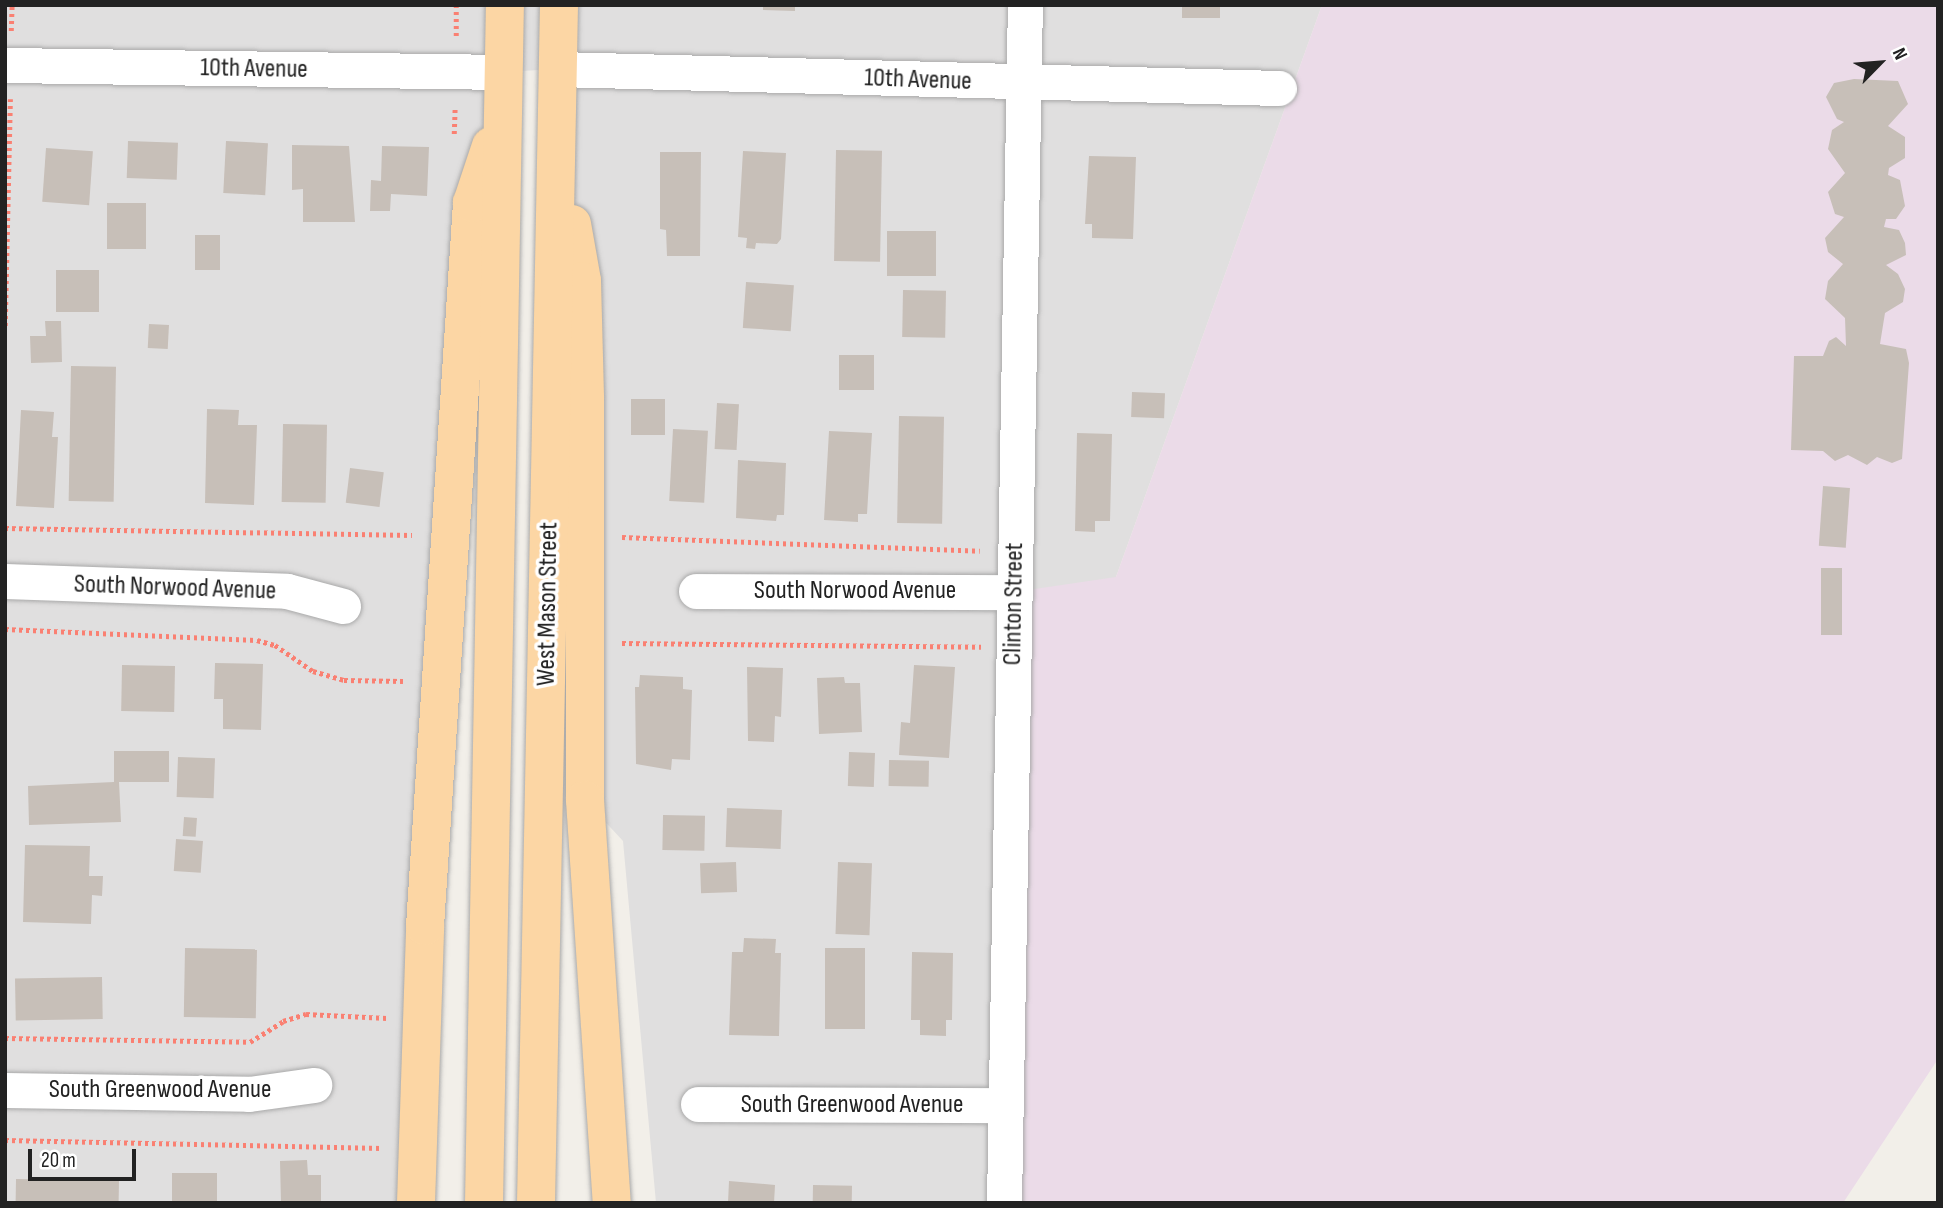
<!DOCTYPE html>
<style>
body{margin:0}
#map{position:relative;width:1943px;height:1208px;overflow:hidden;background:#f2efe9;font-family:"Sofia Sans Condensed",sans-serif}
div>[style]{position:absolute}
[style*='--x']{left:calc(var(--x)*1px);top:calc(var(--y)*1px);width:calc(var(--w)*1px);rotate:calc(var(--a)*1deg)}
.residential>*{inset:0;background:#e0dfdf}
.industrial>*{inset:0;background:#ebdbe8}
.building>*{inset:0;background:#c7bfb8;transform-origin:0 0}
.path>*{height:4.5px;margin-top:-2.25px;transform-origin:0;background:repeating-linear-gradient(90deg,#fa8072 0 3.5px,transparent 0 7px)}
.roads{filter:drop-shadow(0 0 2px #a9a9a9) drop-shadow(0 0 2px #a9a9a9)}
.minor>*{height:35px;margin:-17.5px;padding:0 17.5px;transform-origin:17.5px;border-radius:17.5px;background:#fff}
.primary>*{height:38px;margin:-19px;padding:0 19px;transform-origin:19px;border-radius:19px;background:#fcd6a4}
span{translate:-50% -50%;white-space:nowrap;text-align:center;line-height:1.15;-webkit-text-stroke:7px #fff;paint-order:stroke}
.street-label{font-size:26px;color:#222}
.frame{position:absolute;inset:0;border:7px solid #222;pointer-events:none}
.north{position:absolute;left:1845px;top:28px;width:70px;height:70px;-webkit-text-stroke:5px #fff;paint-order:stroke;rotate:65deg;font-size:19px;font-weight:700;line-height:28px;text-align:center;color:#222}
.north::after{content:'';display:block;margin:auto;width:24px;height:32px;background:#222;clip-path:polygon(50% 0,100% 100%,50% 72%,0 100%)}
.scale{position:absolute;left:28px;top:1149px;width:108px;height:32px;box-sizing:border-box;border:4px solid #222;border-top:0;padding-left:9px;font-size:21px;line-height:24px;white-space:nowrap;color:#222;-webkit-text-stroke:5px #fff;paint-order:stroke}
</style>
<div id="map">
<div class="residential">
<div style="clip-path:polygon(5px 5px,1322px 5px,1116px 577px,1004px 1203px,656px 1203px,623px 841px,585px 800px,557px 69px,504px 72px,472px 203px,416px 1203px,5px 1203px)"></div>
</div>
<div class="industrial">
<div style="clip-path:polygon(1322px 5px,1938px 5px,1938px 1059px,1843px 1203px,1004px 1203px,1014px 592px,1116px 577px)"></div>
</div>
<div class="building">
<div style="clip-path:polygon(763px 5px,795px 5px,795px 11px,763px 10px)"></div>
<div style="left:1182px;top:5px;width:38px;height:13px"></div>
<div style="clip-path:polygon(1854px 79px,1898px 81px,1908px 104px,1888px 126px,1905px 137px,1905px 158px,1889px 168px,1888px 175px,1900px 180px,1905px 206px,1896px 219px,1886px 219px,1884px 227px,1899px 230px,1905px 243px,1906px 255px,1886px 265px,1898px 274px,1905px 289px,1903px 302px,1885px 313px,1880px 344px,1906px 349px,1909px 363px,1902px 459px,1892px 463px,1877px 457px,1867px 465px,1848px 455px,1835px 461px,1823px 451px,1791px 450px,1794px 356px,1823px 356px,1829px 341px,1836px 337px,1846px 346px,1845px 318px,1825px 299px,1828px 281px,1843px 264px,1828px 252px,1825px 238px,1844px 217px,1835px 214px,1828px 192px,1845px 173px,1828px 149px,1832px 130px,1844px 122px,1837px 119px,1826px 97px,1834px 83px)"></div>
<div style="left:128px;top:141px;width:50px;height:37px;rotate:2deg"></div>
<div style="left:226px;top:141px;width:42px;height:52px;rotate:3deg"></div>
<div style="clip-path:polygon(292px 145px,349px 146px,355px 222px,303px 222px,303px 189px,292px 190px)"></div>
<div style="clip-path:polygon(382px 146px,429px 147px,427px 196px,391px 194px,390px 211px,370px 211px,371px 180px,381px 181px)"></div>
<div style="left:46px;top:148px;width:47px;height:54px;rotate:4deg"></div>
<div style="left:836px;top:150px;width:46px;height:111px;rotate:1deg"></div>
<div style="clip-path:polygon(743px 151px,786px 153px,781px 239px,777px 244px,756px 243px,755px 249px,746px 248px,747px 238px,738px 237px)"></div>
<div style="clip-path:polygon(660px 152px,701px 152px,700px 256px,667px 256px,666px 230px,660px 229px)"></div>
<div style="clip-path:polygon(1089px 156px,1136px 157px,1133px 239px,1092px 238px,1092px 224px,1085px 224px)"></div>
<div style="left:107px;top:203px;width:39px;height:46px"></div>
<div style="left:887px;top:231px;width:49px;height:45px"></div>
<div style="left:220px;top:235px;width:35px;height:25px;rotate:90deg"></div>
<div style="left:56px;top:270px;width:43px;height:42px"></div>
<div style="left:746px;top:282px;width:48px;height:46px;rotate:4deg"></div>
<div style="left:903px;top:290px;width:43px;height:47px;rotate:1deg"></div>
<div style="clip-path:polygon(45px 321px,61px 321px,62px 362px,31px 363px,30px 336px,46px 336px)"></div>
<div style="left:149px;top:324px;width:20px;height:24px;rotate:3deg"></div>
<div style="left:839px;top:355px;width:35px;height:35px"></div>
<div style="left:71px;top:366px;width:45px;height:135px;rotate:1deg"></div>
<div style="left:1132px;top:392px;width:33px;height:25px;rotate:2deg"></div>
<div style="left:665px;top:399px;width:36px;height:34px;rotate:90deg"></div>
<div style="left:717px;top:403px;width:22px;height:46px;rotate:3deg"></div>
<div style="clip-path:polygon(207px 409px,239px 410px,238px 425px,257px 425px,254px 505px,205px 503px)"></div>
<div style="clip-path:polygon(21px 410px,54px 412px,52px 437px,58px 437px,54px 508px,16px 506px)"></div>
<div style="left:899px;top:416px;width:45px;height:107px;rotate:1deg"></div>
<div style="left:283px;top:424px;width:44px;height:78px;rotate:1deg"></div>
<div style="left:673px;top:429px;width:35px;height:72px;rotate:3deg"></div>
<div style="clip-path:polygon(829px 431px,872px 433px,867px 514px,858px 514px,858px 522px,824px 520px)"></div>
<div style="clip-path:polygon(1077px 433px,1112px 434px,1110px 521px,1095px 521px,1095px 532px,1075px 531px)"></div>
<div style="clip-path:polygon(738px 460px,786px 463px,784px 515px,777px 515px,776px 521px,736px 518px)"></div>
<div style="left:350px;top:468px;width:34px;height:35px;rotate:7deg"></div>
<div style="left:1823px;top:486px;width:27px;height:60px;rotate:4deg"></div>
<div style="left:1821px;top:568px;width:21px;height:67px"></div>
<div style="clip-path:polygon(215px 663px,263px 664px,261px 730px,223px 729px,223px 699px,214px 699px)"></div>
<div style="left:122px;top:665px;width:53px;height:46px;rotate:1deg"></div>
<div style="clip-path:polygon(914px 665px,955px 667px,949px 758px,899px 755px,901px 722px,910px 723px)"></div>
<div style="clip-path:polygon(747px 667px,783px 668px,781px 717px,775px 716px,774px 742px,748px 741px)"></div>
<div style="clip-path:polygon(640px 675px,683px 677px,683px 689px,692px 690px,690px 760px,672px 759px,671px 770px,636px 764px,635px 687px,639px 687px)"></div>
<div style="clip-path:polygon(844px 677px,845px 683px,860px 683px,862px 732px,819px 734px,817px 678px)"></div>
<div style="clip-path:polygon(114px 751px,169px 751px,169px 782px,119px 782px,121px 822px,29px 825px,28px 786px,114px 782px)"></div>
<div style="left:849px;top:752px;width:26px;height:34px;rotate:2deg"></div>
<div style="left:178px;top:757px;width:37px;height:40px;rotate:2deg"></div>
<div style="left:889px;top:760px;width:40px;height:26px;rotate:1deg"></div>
<div style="left:727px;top:808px;width:55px;height:39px;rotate:2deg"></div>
<div style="left:663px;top:815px;width:42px;height:35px;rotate:1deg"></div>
<div style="left:184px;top:817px;width:13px;height:19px;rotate:4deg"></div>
<div style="left:176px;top:839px;width:27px;height:32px;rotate:4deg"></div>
<div style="clip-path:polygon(25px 845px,90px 846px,89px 876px,103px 876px,102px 896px,92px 895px,91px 924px,23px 922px)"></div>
<div style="left:736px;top:862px;width:30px;height:36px;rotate:88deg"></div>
<div style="left:838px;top:862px;width:34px;height:72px;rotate:2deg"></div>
<div style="clip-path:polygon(744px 938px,776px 939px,775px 953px,781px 953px,779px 1036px,729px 1035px,732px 952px,743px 952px)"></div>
<div style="left:185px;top:948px;width:72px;height:69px;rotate:1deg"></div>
<div style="left:825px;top:948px;width:40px;height:81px"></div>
<div style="clip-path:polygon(912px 952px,953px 953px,952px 1020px,946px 1020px,946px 1036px,920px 1035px,920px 1020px,911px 1020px)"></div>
<div style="left:102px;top:977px;width:42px;height:87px;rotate:89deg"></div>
<div style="clip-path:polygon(307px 1160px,308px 1175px,321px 1175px,321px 1203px,281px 1203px,280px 1161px)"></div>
<div style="left:172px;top:1173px;width:45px;height:30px"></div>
<div style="left:16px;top:1179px;width:103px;height:24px;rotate:1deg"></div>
<div style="clip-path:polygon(729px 1181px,775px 1185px,774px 1203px,728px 1203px)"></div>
<div style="left:813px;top:1185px;width:39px;height:18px;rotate:1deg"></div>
</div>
<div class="path">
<div style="--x:11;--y:31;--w:26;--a:-88"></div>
<div style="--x:456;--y:36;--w:31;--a:-90"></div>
<div style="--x:454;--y:134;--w:26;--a:-88"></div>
<div style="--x:5;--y:326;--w:227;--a:-88.7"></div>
<div style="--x:5;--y:528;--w:407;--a:1"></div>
<div style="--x:622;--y:537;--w:358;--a:2.2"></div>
<div style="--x:5;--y:629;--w:252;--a:2.5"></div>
<div style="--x:257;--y:640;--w:19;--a:16"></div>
<div style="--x:275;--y:645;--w:46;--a:34.4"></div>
<div style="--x:313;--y:671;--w:32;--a:16"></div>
<div style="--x:344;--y:680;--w:59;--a:1"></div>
<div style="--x:622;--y:643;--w:359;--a:0.6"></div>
<div style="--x:5;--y:1038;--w:245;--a:0.9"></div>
<div style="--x:250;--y:1042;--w:39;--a:-32"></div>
<div style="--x:283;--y:1021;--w:24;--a:-17"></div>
<div style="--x:306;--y:1014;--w:81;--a:2.8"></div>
<div style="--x:5;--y:1140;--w:377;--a:1.2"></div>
</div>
<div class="roads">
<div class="minor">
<div style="--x:5;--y:65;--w:499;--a:0.8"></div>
<div style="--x:558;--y:69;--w:721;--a:1.51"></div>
<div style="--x:5;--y:581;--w:282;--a:2"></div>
<div style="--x:287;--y:591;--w:58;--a:15"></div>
<div style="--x:696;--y:591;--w:318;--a:0.2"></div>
<div style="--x:5;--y:1090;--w:244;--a:0.9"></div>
<div style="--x:249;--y:1094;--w:66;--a:-7.9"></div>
<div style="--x:698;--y:1104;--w:307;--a:0.2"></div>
<div style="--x:1004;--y:1203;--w:1198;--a:-89"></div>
</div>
<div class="primary">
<div style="--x:572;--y:224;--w:58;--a:80"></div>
<div style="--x:582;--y:281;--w:118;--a:88.5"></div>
<div style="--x:585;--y:399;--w:401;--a:90"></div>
<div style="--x:585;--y:800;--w:404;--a:86.2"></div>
<div style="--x:416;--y:1203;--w:277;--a:-88.1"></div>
<div style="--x:425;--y:926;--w:725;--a:-86.28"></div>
<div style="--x:472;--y:203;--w:60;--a:-71.6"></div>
<div style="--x:484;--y:1203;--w:1198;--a:-89"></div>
<div style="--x:536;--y:1203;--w:1198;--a:-88.9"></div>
</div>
</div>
<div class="street-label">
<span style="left:254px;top:69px;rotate:1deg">10th Avenue</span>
<span style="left:918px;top:80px;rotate:2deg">10th Avenue</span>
<span style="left:175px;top:588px;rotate:2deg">South Norwood Avenue</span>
<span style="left:855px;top:591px">South Norwood Avenue</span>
<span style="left:548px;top:604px;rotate:-89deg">West Mason Street</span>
<span style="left:1014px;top:604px;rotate:-89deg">Clinton Street</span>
<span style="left:160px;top:1090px">South Greenwood Avenue</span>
<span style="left:852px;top:1105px">South Greenwood Avenue</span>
</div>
<div class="frame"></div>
<div class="north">N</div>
<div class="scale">20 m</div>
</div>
